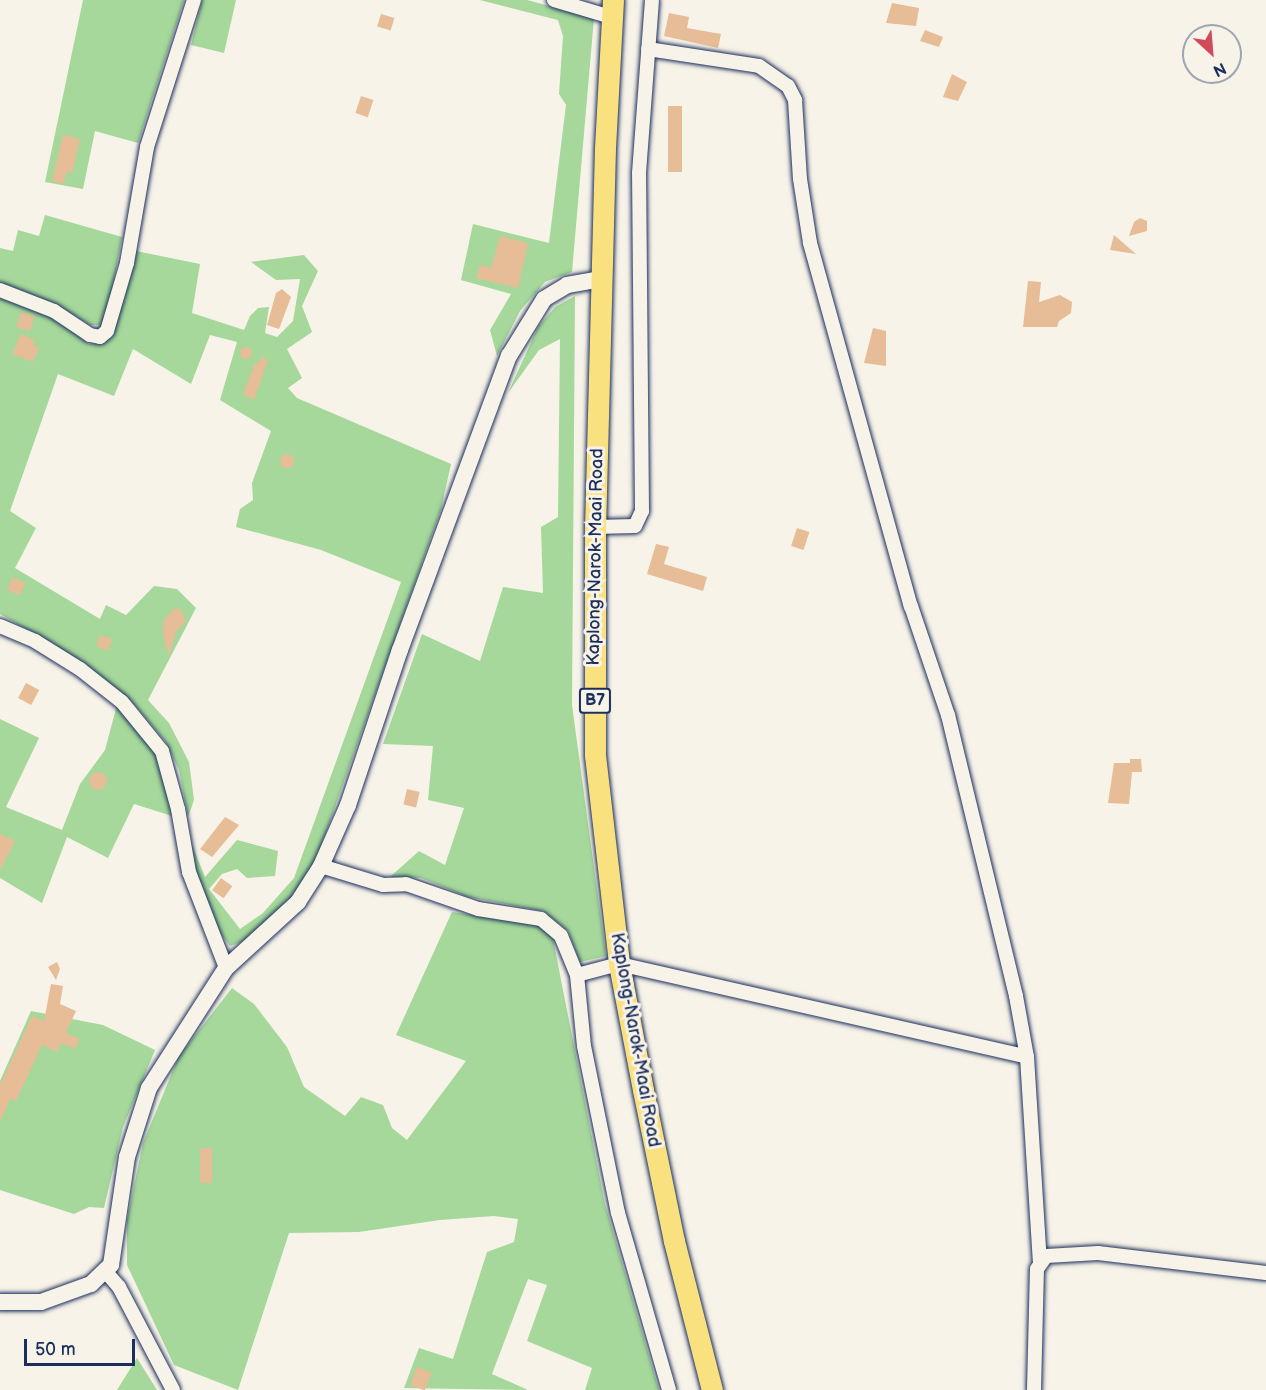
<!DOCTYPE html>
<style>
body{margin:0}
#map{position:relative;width:1266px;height:1390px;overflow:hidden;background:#f7f3e8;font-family:"Balsamiq Sans",sans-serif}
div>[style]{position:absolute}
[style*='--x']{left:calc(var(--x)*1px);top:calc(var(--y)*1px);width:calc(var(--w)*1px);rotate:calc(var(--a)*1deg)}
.green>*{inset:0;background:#a5d89a}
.building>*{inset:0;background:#e6bd96;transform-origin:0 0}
.round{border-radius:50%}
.roads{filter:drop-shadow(0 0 2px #1b2f5e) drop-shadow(0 0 2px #1b2f5e)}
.minor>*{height:14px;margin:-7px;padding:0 7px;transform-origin:7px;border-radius:7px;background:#f7f3e8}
.tertiary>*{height:16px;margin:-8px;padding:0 8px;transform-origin:8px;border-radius:8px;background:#f7f3e8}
.trunk>*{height:21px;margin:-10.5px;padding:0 10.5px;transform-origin:10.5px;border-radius:10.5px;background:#fae180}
span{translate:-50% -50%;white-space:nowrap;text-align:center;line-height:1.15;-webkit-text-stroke:6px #f7f3e8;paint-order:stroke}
.shield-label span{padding:2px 4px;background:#f7f3e8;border:2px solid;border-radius:4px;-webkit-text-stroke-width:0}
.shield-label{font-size:16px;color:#1b2f5e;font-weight:700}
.street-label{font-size:18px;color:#1b2f5e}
.north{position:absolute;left:1182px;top:24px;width:60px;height:60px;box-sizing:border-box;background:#f7f3e8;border:2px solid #9fa5b1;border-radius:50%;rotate:154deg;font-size:16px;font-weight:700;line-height:24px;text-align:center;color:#1b2f5e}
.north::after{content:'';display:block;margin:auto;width:21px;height:27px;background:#d1495b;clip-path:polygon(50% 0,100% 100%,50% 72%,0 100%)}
.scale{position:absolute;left:24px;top:1339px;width:111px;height:27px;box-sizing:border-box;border:3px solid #1b2f5e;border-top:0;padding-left:8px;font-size:18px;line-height:21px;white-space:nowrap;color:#1b2f5e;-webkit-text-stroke:4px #f7f3e8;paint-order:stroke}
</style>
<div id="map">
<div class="green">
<div style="clip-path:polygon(83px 0,184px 0,138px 143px,95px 131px,83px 189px,45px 182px)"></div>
<div style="clip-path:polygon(202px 0,236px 0,224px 53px,191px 45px)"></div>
<div style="clip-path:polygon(480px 0,527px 0,594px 18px,572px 272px,545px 282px,520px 311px,497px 356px,490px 330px,511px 294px,461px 280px,473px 224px,549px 243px,566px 105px,559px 94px,563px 36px,558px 20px)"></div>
<div style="clip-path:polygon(45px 215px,122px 237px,107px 318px,101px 325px,90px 325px,63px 309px,0 284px,0 248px,13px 251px,18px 230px,39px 236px)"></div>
<div style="clip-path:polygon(136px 251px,200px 264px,192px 313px,244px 330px,250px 316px,258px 308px,269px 307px,265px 333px,277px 337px,293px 321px,300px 279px,276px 280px,251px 262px,304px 255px,318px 271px,302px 306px,312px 332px,287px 349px,302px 378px,288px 388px,297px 398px,451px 464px,441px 509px,314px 866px,277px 917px,248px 940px,230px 946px,216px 928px,194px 871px,188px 835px,205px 877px,237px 840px,278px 851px,275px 876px,247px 878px,237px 869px,222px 874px,209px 889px,240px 929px,263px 913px,294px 878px,401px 582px,321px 550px,236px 527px,240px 509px,253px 500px,252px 483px,271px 431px,220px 400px,237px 342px,210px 335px,191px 384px,133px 349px,114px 396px,58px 374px,10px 511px,36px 528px,15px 568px,100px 619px,106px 605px,126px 615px,154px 586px,177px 589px,196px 608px,148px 700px,169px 723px,189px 762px,194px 800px,188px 817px,179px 770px,166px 742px,135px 705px,87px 665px,0 614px,0 296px,53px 316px,89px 344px,104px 342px)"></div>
<div style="clip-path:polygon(575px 296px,572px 705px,606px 956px,580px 962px,568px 931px,543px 911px,468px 897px,421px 878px,390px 877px,419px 851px,445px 865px,464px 808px,428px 800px,433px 746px,383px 744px,422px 634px,480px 661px,503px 587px,543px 593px,541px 527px,558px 517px,560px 339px,539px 350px,508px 393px,538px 327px,555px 307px)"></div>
<div style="clip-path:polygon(117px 705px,155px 748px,168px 785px,172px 816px,134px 804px,108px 858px,67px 837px,42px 903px,0 878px,0 719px,39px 738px,6px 807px,62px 830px,80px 784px,105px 750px)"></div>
<div style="clip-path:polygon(452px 912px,538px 924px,553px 939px,605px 1204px,659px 1390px,585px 1390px,592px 1368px,527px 1341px,547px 1285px,528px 1279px,492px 1374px,528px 1390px,404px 1388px,419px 1348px,453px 1359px,487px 1252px,514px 1242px,518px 1219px,494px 1216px,440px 1220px,359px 1232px,289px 1233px,238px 1390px,174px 1365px,127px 1265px,127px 1220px,143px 1143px,179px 1056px,232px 988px,254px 1004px,287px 1047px,304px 1087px,345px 1116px,361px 1097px,383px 1105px,392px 1128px,407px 1140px,466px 1061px,396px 1035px)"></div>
<div style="clip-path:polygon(31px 1011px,103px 1025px,155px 1050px,123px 1127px,104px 1208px,89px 1207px,74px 1214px,0 1190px,0 1081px)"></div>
<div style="clip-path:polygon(137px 1358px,157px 1390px,117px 1390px)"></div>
</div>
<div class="building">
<div style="clip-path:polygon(892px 3px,919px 8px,916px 26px,886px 23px)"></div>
<div style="clip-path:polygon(669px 13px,689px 17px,687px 28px,721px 34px,718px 48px,664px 36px)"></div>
<div style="left:381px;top:14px;width:14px;height:13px;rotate:17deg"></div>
<div style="clip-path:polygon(925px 30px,943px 37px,939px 47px,920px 41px)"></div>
<div style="clip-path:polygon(952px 74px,967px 82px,958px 101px,943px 97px)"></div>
<div style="left:361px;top:96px;width:13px;height:18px;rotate:18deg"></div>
<div style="left:668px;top:106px;width:14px;height:66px"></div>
<div style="clip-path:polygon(63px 135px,80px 139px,72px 173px,67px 172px,63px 184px,52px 181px)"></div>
<div style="clip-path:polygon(1140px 218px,1147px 221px,1147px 231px,1129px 236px,1134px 222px)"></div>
<div style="clip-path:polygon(1114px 235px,1136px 254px,1110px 250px)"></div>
<div style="clip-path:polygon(500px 236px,528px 243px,518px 288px,476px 278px,480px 265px,491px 268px)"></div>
<div style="clip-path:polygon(1028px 281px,1041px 282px,1039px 302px,1060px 295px,1072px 302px,1071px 313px,1059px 321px,1057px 327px,1023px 327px)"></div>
<div style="clip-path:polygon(282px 289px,291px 297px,279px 329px,267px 325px,276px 293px)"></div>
<div style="left:21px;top:312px;width:14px;height:16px;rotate:17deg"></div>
<div style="clip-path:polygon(873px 328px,886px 331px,886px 366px,864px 363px)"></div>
<div style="clip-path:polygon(21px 334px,35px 340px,33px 345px,39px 348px,33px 362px,12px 354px)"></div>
<div class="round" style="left:240px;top:347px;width:12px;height:12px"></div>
<div style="clip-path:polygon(261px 357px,268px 360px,254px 400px,243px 394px,255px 363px,258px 364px)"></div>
<div class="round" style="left:280px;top:454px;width:14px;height:14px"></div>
<div style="left:797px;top:528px;width:13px;height:19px;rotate:18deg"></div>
<div style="clip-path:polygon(656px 544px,669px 547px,664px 564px,707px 577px,703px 591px,647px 574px)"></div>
<div style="left:13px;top:577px;width:14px;height:14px;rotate:25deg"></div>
<div style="clip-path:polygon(175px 608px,181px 610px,186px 621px,176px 632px,169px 656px,163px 635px,164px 619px)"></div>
<div style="left:100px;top:635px;width:13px;height:12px;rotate:18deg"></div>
<div style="left:26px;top:683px;width:15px;height:17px;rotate:28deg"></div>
<div style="clip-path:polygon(1130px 759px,1141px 759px,1142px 772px,1132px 772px,1129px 804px,1108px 803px,1114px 763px,1130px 763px)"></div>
<div class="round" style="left:89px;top:772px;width:18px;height:18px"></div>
<div style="left:407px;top:789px;width:13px;height:16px;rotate:13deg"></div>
<div style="clip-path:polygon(225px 817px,239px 825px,212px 857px,200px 849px)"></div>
<div style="clip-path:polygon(0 834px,15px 841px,0 870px)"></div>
<div style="left:221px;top:878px;width:14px;height:15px;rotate:36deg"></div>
<div style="clip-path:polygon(57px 962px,60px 969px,56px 980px,48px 967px)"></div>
<div style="clip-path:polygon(51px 984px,63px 986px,60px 1004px,76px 1011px,66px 1033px,80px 1039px,75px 1049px,61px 1043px,57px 1052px,42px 1045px,16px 1101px,10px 1099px,0 1122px,0 1085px,32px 1016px,44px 1021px)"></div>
<div style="left:200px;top:1148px;width:12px;height:35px"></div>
<div style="left:417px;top:1367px;width:16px;height:19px;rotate:22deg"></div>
</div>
<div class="roads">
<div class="minor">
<div style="--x:554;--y:0;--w:59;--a:16.6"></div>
<div style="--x:648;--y:49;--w:112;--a:8.7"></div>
<div style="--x:759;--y:66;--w:35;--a:35"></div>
<div style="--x:788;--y:86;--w:16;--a:63"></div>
<div style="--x:795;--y:100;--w:79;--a:86.4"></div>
<div style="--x:800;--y:179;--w:65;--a:81.1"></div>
<div style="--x:810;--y:243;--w:377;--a:74.5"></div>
<div style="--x:911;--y:606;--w:115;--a:71.3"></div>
<div style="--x:948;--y:715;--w:289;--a:76.4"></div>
<div style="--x:1016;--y:996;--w:62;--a:79.8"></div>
<div style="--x:1027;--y:1057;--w:205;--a:86.4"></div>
<div style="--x:0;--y:290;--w:58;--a:21.3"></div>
<div style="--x:54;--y:311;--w:43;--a:33.7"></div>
<div style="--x:90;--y:335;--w:10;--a:11"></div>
<div style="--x:100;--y:337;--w:9;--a:-41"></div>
<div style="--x:107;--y:331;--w:71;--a:-73.6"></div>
<div style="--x:127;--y:263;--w:118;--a:-80.2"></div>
<div style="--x:147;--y:147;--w:154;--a:-72.3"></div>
<div style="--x:595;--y:527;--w:40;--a:-1.4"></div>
<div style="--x:635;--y:526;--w:17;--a:-65"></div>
<div style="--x:642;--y:511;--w:338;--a:-90.5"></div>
<div style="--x:639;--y:173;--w:173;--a:-85.7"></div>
<div style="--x:0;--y:626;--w:38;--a:23"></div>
<div style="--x:35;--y:641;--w:53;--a:31.9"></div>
<div style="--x:80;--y:669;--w:53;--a:38.2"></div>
<div style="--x:122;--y:702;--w:63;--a:50.8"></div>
<div style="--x:162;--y:751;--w:60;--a:74.6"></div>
<div style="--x:178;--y:809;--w:64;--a:80.1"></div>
<div style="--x:189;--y:872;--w:103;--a:68.9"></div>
<div style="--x:321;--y:866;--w:65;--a:17"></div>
<div style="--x:383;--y:885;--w:23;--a:-2"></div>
<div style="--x:406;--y:884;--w:76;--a:19.1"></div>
<div style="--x:478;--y:909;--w:64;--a:9"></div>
<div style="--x:541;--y:919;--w:26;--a:40"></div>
<div style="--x:561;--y:936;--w:42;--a:67.7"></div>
<div style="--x:577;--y:975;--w:71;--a:84.4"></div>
<div style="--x:584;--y:1046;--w:170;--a:78.5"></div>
<div style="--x:618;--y:1213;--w:184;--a:73.9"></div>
<div style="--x:577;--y:975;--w:43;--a:-14.7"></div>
<div style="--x:619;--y:964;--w:418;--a:12.8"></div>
<div style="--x:106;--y:1272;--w:20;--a:49"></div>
<div style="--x:119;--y:1287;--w:116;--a:62.3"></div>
<div style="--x:1034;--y:1390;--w:121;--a:-88.6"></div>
<div style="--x:1037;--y:1269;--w:16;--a:-55"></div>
<div style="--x:1046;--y:1256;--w:52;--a:-3.3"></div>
<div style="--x:1098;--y:1253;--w:169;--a:6.8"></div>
</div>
<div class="tertiary">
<div style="--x:0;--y:1302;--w:41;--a:0"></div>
<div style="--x:41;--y:1302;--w:53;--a:-19.8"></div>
<div style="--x:91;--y:1284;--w:28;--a:-44"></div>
<div style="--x:111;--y:1265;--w:109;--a:-81.6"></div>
<div style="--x:127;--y:1157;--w:72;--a:-72.3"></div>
<div style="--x:149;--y:1088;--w:143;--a:-57.3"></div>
<div style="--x:226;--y:968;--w:98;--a:-42.5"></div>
<div style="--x:298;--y:902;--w:43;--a:-57.4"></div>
<div style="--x:321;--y:866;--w:67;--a:-66.1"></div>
<div style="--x:348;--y:805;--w:163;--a:-71.5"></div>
<div style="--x:400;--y:650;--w:314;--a:-69.7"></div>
<div style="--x:509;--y:356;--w:67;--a:-58.4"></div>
<div style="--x:544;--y:299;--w:27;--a:-31"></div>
<div style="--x:567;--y:285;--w:36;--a:-10"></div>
</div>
<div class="trunk">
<div style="--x:613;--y:0;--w:148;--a:93.1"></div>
<div style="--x:605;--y:148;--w:379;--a:91.5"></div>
<div style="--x:595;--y:527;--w:228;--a:90"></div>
<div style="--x:595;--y:755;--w:210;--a:83.4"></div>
<div style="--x:619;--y:964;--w:128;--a:79.2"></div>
<div style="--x:643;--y:1090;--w:154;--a:78.4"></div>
<div style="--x:674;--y:1241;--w:154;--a:75.7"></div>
</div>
</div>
<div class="shield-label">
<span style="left:595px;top:701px">B7</span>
</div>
<div class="street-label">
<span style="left:596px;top:557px;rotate:-89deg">Kaplong-Narok-Maai Road</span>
<span style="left:635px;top:1040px;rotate:80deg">Kaplong-Narok-Maai Road</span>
</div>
<div class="north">N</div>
<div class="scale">50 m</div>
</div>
